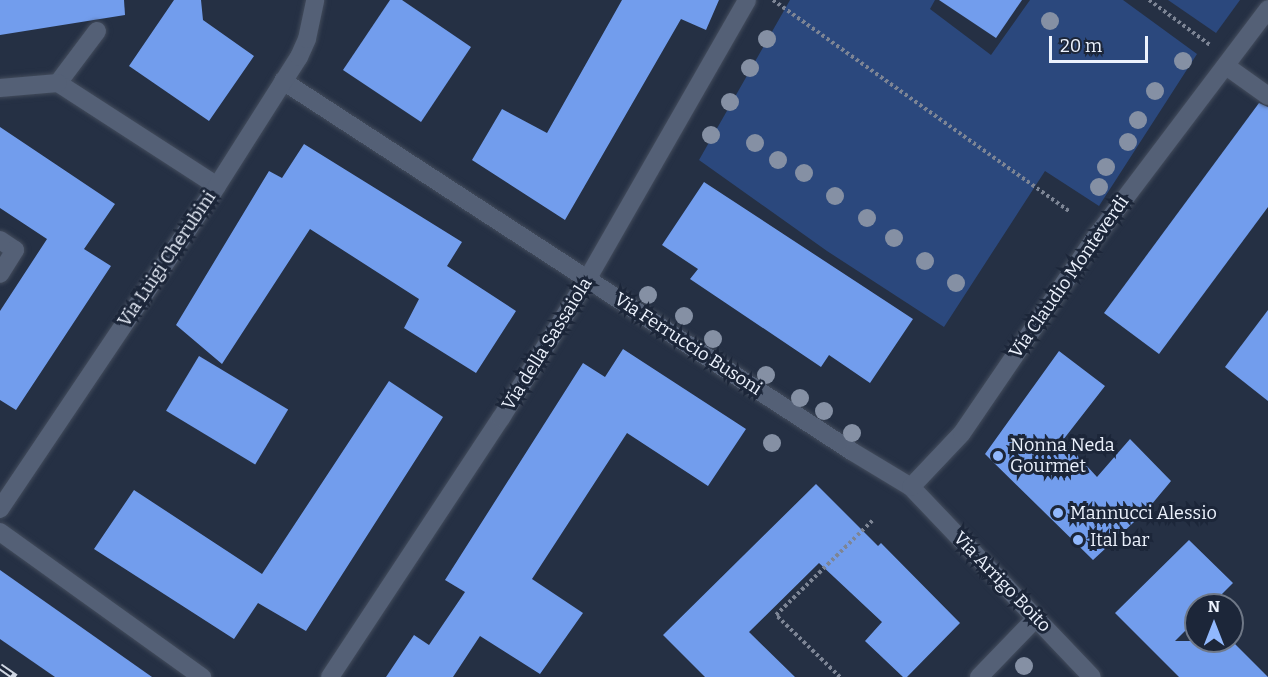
<!DOCTYPE html>
<style>
body{margin:0}
#map{position:relative;width:1268px;height:677px;overflow:hidden;background:#253044;font-family:Bitter,serif}
div>[style]{position:absolute}
[style*='--x']{left:calc(var(--x)*1px);top:calc(var(--y)*1px);width:calc(var(--w)*1px);rotate:calc(var(--a)*1deg)}
.green>*{inset:0;background:#2b487d}
.building>*{inset:0;background:#729ded;transform-origin:0 0}
.path>*{height:4px;margin-top:-2px;transform-origin:0;background:repeating-linear-gradient(90deg,#7d8595 0 3px,transparent 0 6px)}
.roads{filter:drop-shadow(0 0 2px #434c5c) drop-shadow(0 0 2px #434c5c)}
.service>*{height:18px;margin:-9px;padding:0 9px;transform-origin:9px;border-radius:9px;background:#546076}
.minor>*{height:18px;margin:-9px;padding:0 9px;transform-origin:9px;border-radius:9px;background:#546076}
.rail>*{height:7px;margin-top:-3.5px;transform-origin:0;background:repeating-linear-gradient(90deg,#1c2639 0 14px,#d0d7e3 0 28px);box-sizing:border-box;border-block:2px solid #d0d7e3}
.trees>*{width:18px;height:18px;margin:-9px;border-radius:50%;background:#8590a4}
.dots>*{width:16px;height:16px;translate:-50% -50%;box-sizing:border-box;border:3px solid #1c2639;border-radius:50%}
span{translate:-50% -50%;white-space:nowrap;text-align:center;line-height:1.15;-webkit-text-stroke:6px #1c2639;paint-order:stroke}
.street-label{font-size:18px;color:#ecf2fd}
.poi-label{font-size:18px;color:#ecf2fd}
.left{translate:0 -50%;text-align:left}
.north{position:absolute;left:1184px;top:593px;width:60px;height:60px;box-sizing:border-box;background:#1c2639;border:2px solid #6f7887;border-radius:50%;rotate:0deg;font-size:16px;font-weight:700;line-height:24px;text-align:center;color:#ecf2fd}
.north::after{content:'';display:block;margin:auto;width:21px;height:27px;background:#91b8fd;clip-path:polygon(50% 0,100% 100%,50% 72%,0 100%)}
.scale{position:absolute;left:1049px;top:36px;width:99px;height:27px;box-sizing:border-box;border:3px solid #ecf2fd;border-top:0;padding-left:8px;font-size:18px;line-height:21px;white-space:nowrap;color:#ecf2fd;-webkit-text-stroke:4px #1c2639;paint-order:stroke}
</style>
<div id="map">
<div class="green">
<div style="clip-path:polygon(790px 0,935px 0,930px 9px,991px 55px,1030px 0,1123px 0,1197px 54px,1099px 206px,1045px 171px,944px 327px,827px 251px,699px 160px)"></div>
<div style="clip-path:polygon(1168px 0,1240px 0,1216px 33px)"></div>
</div>
<div class="building">
<div style="clip-path:polygon(0 0,124px 0,125px 15px,0 35px)"></div>
<div style="clip-path:polygon(174px 0,201px 0,203px 20px,254px 56px,209px 121px,129px 66px)"></div>
<div style="clip-path:polygon(390px 0,402px 0,471px 47px,421px 122px,343px 70px)"></div>
<div style="clip-path:polygon(622px 0,719px 0,706px 30px,681px 19px,565px 220px,472px 160px,502px 109px,547px 133px)"></div>
<div style="clip-path:polygon(939px 0,1022px 0,996px 38px)"></div>
<div style="clip-path:polygon(1259px 103px,1268px 107px,1268px 207px,1159px 354px,1104px 313px)"></div>
<div style="clip-path:polygon(0 127px,115px 204px,84px 249px,111px 266px,16px 410px,0 400px,0 311px,47px 239px,0 208px)"></div>
<div style="clip-path:polygon(304px 144px,462px 242px,447px 266px,516px 311px,476px 373px,404px 328px,419px 299px,310px 229px,222px 364px,176px 325px,269px 171px,282px 178px)"></div>
<div style="clip-path:polygon(704px 182px,913px 319px,870px 383px,829px 355px,821px 367px,690px 279px,698px 269px,662px 245px)"></div>
<div style="clip-path:polygon(1268px 310px,1268px 401px,1225px 367px)"></div>
<div style="clip-path:polygon(623px 349px,746px 429px,708px 486px,627px 433px,532px 579px,583px 613px,540px 674px,480px 636px,453px 677px,386px 677px,414px 635px,429px 645px,465px 592px,445px 580px,583px 363px,605px 377px)"></div>
<div style="clip-path:polygon(1059px 351px,1105px 386px,1063px 440px,1097px 477px,1130px 439px,1171px 481px,1147px 510px,1093px 560px,985px 454px)"></div>
<div style="left:199px;top:356px;width:104px;height:64px;rotate:31deg"></div>
<div style="clip-path:polygon(389px 381px,443px 417px,306px 631px,258px 603px,234px 639px,94px 549px,134px 490px,262px 574px)"></div>
<div style="clip-path:polygon(816px 484px,878px 546px,881px 543px,960px 623px,907px 677px,903px 677px,865px 641px,882px 622px,819px 563px,749px 632px,795px 677px,705px 677px,663px 635px)"></div>
<div style="clip-path:polygon(1189px 540px,1233px 583px,1211px 605px,1196px 605px,1196px 620px,1175px 641px,1232px 641px,1268px 677px,1179px 677px,1115px 613px)"></div>
<div style="clip-path:polygon(0 570px,152px 677px,55px 677px,0 639px)"></div>
</div>
<div class="path">
<div style="--x:773;--y:0;--w:365;--a:35.5"></div>
<div style="--x:1149;--y:0;--w:76;--a:36.4"></div>
<div style="--x:840;--y:677;--w:89;--a:-135.9"></div>
<div style="--x:776;--y:615;--w:137;--a:-44.4"></div>
</div>
<div class="roads">
<div class="service">
<div style="--x:97;--y:31;--w:65;--a:126.9"></div>
<div style="--x:58;--y:83;--w:189;--a:32.9"></div>
<div style="--x:1226;--y:66;--w:52;--a:35.5"></div>
<div style="--x:0;--y:88;--w:58;--a:-4.9"></div>
<div style="--x:0;--y:240;--w:18;--a:34"></div>
<div style="--x:15;--y:250;--w:28;--a:122"></div>
</div>
<div class="minor">
<div style="--x:283;--y:81;--w:680;--a:33.06"></div>
<div style="--x:853;--y:452;--w:68;--a:31.1"></div>
<div style="--x:911;--y:487;--w:262;--a:46.4"></div>
<div style="--x:911;--y:487;--w:74;--a:-46.6"></div>
<div style="--x:962;--y:433;--w:241;--a:-55.7"></div>
<div style="--x:1098;--y:234;--w:282;--a:-52.9"></div>
<div style="--x:0;--y:509;--w:389;--a:-56.1"></div>
<div style="--x:217;--y:186;--w:153;--a:-57.6"></div>
<div style="--x:299;--y:57;--w:20;--a:-66"></div>
<div style="--x:307;--y:39;--w:40;--a:-78"></div>
<div style="--x:0;--y:532;--w:249;--a:35.7"></div>
<div style="--x:330;--y:677;--w:310;--a:-56.6"></div>
<div style="--x:501;--y:418;--w:165;--a:-58.1"></div>
<div style="--x:588;--y:278;--w:320;--a:-60.2"></div>
<div style="--x:979;--y:677;--w:82;--a:-46"></div>
</div>
</div>
<div class="rail">
<div style="--x:0;--y:666;--w:19;--a:35"></div>
</div>
<div class="trees">
<div style="left:1050px;top:21px"></div>
<div style="left:767px;top:39px"></div>
<div style="left:1183px;top:61px"></div>
<div style="left:750px;top:68px"></div>
<div style="left:1155px;top:91px"></div>
<div style="left:730px;top:102px"></div>
<div style="left:1138px;top:120px"></div>
<div style="left:711px;top:135px"></div>
<div style="left:1128px;top:142px"></div>
<div style="left:755px;top:143px"></div>
<div style="left:778px;top:160px"></div>
<div style="left:1106px;top:167px"></div>
<div style="left:804px;top:173px"></div>
<div style="left:1099px;top:187px"></div>
<div style="left:835px;top:196px"></div>
<div style="left:867px;top:218px"></div>
<div style="left:894px;top:238px"></div>
<div style="left:925px;top:261px"></div>
<div style="left:956px;top:283px"></div>
<div style="left:648px;top:295px"></div>
<div style="left:684px;top:316px"></div>
<div style="left:713px;top:339px"></div>
<div style="left:766px;top:375px"></div>
<div style="left:800px;top:398px"></div>
<div style="left:824px;top:411px"></div>
<div style="left:852px;top:433px"></div>
<div style="left:772px;top:443px"></div>
<div style="left:1024px;top:666px"></div>
</div>
<div class="dots">
<div style="left:998px;top:456px;background:#91b8fd"></div>
<div style="left:1058px;top:513px;background:#91b8fd"></div>
<div style="left:1078px;top:540px;background:#91b8fd"></div>
</div>
<div class="street-label">
<span style="left:167px;top:259px;rotate:-56deg">Via Luigi Cherubini</span>
<span style="left:1069px;top:277px;rotate:-55deg">Via Claudio Monteverdi</span>
<span style="left:547px;top:344px;rotate:-58deg">Via della Sassaiola</span>
<span style="left:688px;top:344px;rotate:33deg">Via Ferruccio Busoni</span>
<span style="left:1002px;top:582px;rotate:46deg">Via Arrigo Boito</span>
</div>
<div class="poi-label">
<span class="left" style="left:1010px;top:456px">Nonna Neda<br>Gourmet</span>
<span class="left" style="left:1070px;top:513px">Mannucci Alessio</span>
<span class="left" style="left:1090px;top:540px">Ital bar</span>
</div>
<div class="north">N</div>
<div class="scale">20 m</div>
</div>
